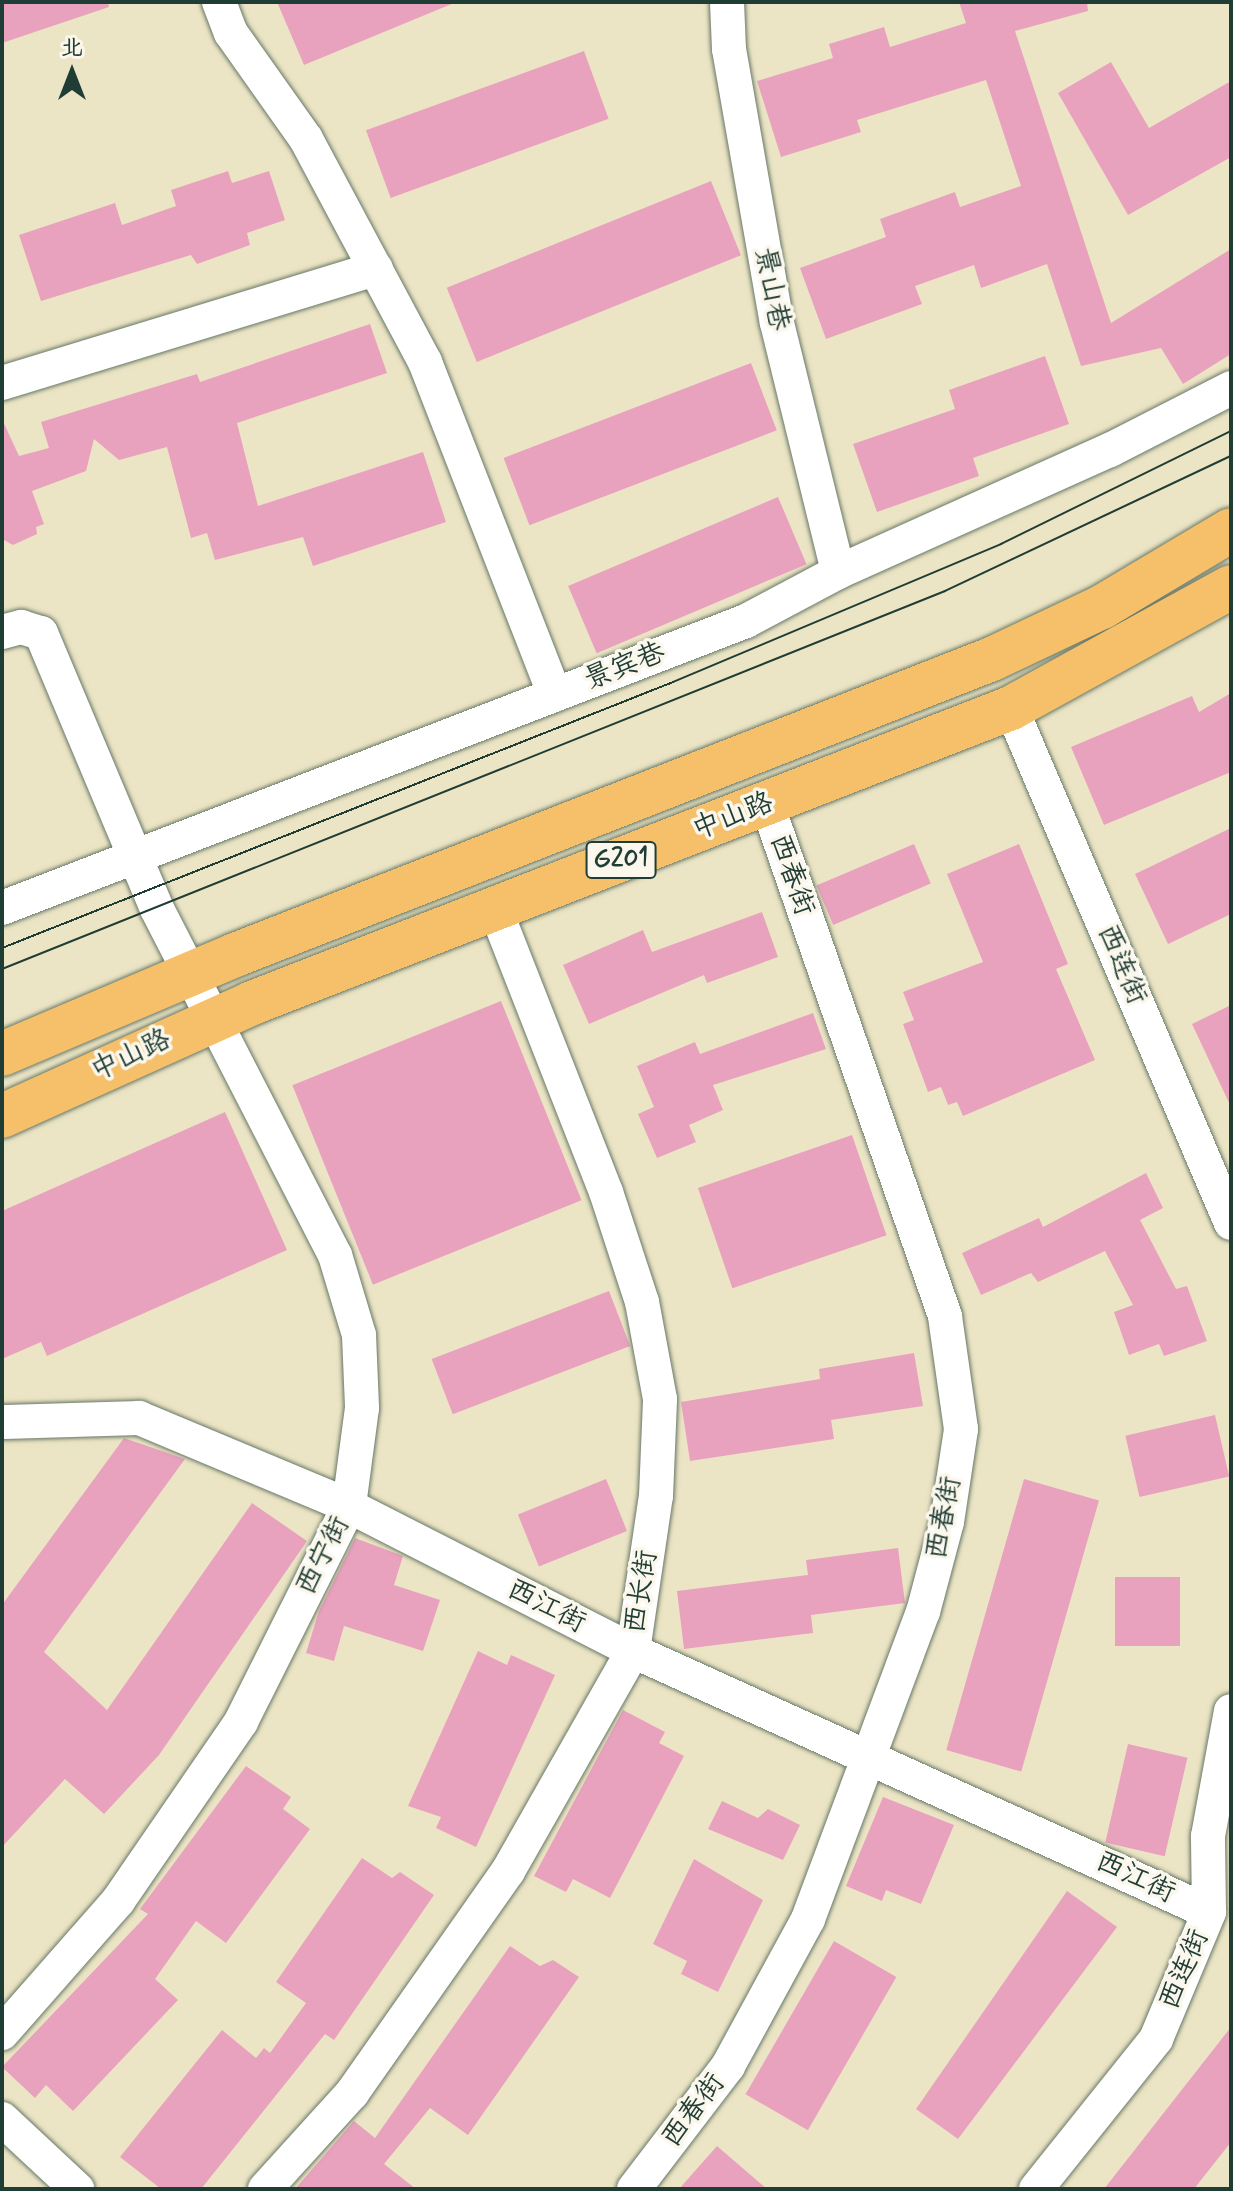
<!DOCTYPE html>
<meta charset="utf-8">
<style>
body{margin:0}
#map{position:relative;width:1233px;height:2191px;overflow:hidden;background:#ece5c5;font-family:Mynerve,"LXGW WenKai TC",sans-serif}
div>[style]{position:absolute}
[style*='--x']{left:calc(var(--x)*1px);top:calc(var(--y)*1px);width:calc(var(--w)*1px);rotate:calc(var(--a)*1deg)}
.building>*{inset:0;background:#e9a2be;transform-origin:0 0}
.roads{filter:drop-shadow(0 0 2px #677867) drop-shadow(0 0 2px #677867)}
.minor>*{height:34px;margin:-17px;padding:0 17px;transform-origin:17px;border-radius:17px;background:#fff}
.trunk>*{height:44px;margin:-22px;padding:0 22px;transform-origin:22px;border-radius:22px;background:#f6c06b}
.tram>*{height:2px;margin:-1px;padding:0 1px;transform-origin:1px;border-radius:1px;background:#1f3d34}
span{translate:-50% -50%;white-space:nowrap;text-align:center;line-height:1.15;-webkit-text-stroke:7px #fbf7ec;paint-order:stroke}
.shield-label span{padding:2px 6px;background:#fbf7ec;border:2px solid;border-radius:6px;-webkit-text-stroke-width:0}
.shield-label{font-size:26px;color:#1f3d34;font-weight:700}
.street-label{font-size:28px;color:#1f3d34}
.frame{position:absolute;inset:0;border:4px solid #1f3d34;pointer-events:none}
.north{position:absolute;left:32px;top:32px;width:80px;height:80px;-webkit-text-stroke:6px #fbf7ec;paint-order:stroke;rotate:0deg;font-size:22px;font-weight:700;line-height:32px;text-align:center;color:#1f3d34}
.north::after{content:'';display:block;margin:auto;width:28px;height:36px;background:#1f3d34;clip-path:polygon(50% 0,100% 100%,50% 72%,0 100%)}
</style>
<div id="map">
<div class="building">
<div style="clip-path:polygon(2px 2px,108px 2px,109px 7px,2px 43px)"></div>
<div style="clip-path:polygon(277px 2px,454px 2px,454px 3px,304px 65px)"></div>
<div style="clip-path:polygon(959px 2px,1087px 2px,1088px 11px,1015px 31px,1111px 323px,1231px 249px,1231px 354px,1183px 384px,1161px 348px,1081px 366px,1047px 264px,981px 288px,974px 265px,915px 286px,922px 304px,826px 339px,800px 268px,886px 237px,880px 219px,955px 192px,960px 207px,1021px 186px,986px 80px,857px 120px,861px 132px,781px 157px,757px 81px,833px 58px,829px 44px,884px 27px,890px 47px,966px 23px)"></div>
<div style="left:584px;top:51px;width:72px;height:232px;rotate:70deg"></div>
<div style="clip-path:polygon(1111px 62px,1149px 128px,1231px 81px,1231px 157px,1128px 215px,1058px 93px)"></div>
<div style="clip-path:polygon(228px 171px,232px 183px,269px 171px,285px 220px,247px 233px,250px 245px,197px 264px,191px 255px,41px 301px,19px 235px,115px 203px,122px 225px,176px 206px,171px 190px)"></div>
<div style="left:711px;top:181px;width:80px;height:285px;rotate:68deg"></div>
<div style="clip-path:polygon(370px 324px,387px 373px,237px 423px,258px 506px,423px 452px,446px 522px,313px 566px,303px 537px,215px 560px,207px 533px,191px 538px,167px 447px,119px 460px,94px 439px,86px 471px,32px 491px,44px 524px,36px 527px,37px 534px,13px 545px,2px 539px,2px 419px,19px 456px,49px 448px,41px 422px,197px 374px,200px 382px)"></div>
<div style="clip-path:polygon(1045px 356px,1069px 424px,973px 458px,979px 476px,877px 512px,853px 444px,955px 409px,949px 390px)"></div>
<div style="left:751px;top:363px;width:72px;height:265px;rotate:69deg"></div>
<div style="left:778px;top:497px;width:73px;height:228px;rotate:67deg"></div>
<div style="clip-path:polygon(1231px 693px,1231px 772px,1104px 825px,1071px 747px,1192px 696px,1199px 712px)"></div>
<div style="clip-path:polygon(1231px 828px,1231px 914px,1168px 944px,1135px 874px)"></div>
<div style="left:914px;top:844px;width:43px;height:106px;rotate:67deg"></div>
<div style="clip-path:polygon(1019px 844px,1068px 964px,1056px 969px,1095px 1060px,963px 1116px,957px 1102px,948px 1105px,941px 1087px,928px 1092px,903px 1024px,914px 1020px,903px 992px,983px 962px,947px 874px)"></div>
<div style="clip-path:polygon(762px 912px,778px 957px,707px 983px,704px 975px,589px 1024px,563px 965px,643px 930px,652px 952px)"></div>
<div style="left:501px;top:1001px;width:215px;height:225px;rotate:68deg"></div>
<div style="clip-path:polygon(1231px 1005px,1231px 1107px,1192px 1024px)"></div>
<div style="clip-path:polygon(813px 1013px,826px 1049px,713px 1085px,723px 1110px,689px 1125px,696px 1142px,657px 1158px,638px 1114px,654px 1107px,637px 1066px,695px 1042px,700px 1054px)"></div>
<div style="clip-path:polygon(225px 1112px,287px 1250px,47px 1356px,41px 1342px,2px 1359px,2px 1211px)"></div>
<div style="left:852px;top:1135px;width:106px;height:163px;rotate:71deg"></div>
<div style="clip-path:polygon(1146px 1173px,1163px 1208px,1140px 1220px,1176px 1289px,1187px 1286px,1207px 1341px,1164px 1356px,1159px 1344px,1129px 1355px,1114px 1312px,1133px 1305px,1105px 1251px,1038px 1282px,1031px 1273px,981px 1295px,962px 1253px,1039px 1218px,1043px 1227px)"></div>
<div style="left:609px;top:1291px;width:59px;height:190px;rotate:69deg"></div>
<div style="clip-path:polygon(914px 1353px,923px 1406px,831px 1420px,834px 1439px,690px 1461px,681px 1402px,820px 1379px,819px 1369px)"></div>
<div style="left:1215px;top:1415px;width:63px;height:92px;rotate:77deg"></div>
<div style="clip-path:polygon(124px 1438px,185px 1459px,44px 1652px,107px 1710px,252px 1503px,307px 1541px,159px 1755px,104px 1814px,65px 1779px,2px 1847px,2px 1605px)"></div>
<div style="left:606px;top:1479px;width:56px;height:95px;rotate:68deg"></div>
<div style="left:1024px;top:1479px;width:78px;height:282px;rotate:16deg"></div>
<div style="clip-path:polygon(355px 1538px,403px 1556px,394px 1585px,440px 1600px,423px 1651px,344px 1626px,334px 1661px,306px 1653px,319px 1611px)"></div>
<div style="clip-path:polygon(898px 1548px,905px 1603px,811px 1615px,813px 1633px,684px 1649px,677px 1591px,808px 1575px,806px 1560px)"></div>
<div style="left:1115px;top:1577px;width:65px;height:69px"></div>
<div style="clip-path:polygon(478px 1651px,507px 1665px,511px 1655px,555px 1675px,476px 1847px,436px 1828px,441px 1817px,408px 1806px)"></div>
<div style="clip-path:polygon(623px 1710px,665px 1732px,659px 1743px,684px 1756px,610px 1898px,573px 1879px,566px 1892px,534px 1876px)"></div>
<div style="left:1128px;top:1744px;width:61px;height:101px;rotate:13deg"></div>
<div style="clip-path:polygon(246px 1766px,291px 1797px,283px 1809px,310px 1829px,226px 1943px,196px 1921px,155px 1979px,178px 2000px,73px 2111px,46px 2085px,35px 2098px,2px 2067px,148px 1914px,140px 1909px)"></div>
<div style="clip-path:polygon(883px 1797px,954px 1825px,921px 1904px,886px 1890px,882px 1901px,846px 1886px)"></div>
<div style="clip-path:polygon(722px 1801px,758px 1818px,768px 1809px,800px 1825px,783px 1860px,708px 1829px)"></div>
<div style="clip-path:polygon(362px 1858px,392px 1878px,400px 1872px,434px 1895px,334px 2040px,325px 2034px,201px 2189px,161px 2189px,120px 2157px,222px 2030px,256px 2058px,264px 2048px,270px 2053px,306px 2003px,276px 1982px)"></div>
<div style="clip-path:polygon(694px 1859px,763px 1900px,718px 1992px,681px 1974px,687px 1961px,653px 1944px)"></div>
<div style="clip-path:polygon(1067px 1891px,1117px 1927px,958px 2139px,916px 2109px)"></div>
<div style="left:834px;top:1941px;width:72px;height:177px;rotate:30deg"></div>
<div style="clip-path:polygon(510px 1946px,540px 1966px,553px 1960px,579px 1977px,468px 2135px,430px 2108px,384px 2164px,416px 2189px,295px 2189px,354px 2121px,375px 2138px)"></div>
<div style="clip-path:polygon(1231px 2027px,1231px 2142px,1194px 2189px,1104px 2189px)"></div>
<div style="clip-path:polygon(717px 2146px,767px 2189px,679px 2189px)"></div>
</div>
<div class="roads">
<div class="minor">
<div style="--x:219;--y:2;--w:33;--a:69"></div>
<div style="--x:231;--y:33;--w:130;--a:54.7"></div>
<div style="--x:306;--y:139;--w:253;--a:61.9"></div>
<div style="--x:425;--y:362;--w:357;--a:68.7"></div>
<div style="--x:727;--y:2;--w:47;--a:87.6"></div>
<div style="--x:729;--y:49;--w:278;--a:80.1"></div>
<div style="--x:777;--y:323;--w:256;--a:76.2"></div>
<div style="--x:2;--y:383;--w:391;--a:-17"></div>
<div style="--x:2;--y:632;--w:20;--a:-15"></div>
<div style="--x:21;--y:627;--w:21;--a:17"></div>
<div style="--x:41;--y:633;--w:299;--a:67.2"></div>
<div style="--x:157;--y:909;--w:389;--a:62.8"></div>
<div style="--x:335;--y:1255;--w:84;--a:73.3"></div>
<div style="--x:359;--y:1335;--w:73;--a:87.6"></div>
<div style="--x:362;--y:1408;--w:99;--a:97.6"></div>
<div style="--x:349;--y:1506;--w:241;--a:116.6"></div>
<div style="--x:241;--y:1722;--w:217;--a:124.5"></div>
<div style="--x:118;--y:1901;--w:176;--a:131.3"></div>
<div style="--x:1011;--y:708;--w:560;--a:66.87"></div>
<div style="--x:2;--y:908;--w:797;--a:-21.09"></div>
<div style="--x:746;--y:621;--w:104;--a:-28"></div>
<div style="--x:838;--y:572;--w:298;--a:-24.2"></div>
<div style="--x:1110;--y:450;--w:136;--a:-27.1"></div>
<div style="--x:2;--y:1422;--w:137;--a:-1.7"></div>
<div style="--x:139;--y:1418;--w:228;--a:22.7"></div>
<div style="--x:349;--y:1506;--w:319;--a:27"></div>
<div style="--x:633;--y:1651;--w:632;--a:24.38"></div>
<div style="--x:2;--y:2119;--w:103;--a:43"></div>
<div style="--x:265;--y:2189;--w:130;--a:-47.8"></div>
<div style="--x:352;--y:2093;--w:271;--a:-54.9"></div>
<div style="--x:508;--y:1871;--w:253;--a:-60.4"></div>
<div style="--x:633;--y:1651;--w:157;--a:-81.6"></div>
<div style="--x:656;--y:1496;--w:97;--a:-87.6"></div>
<div style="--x:660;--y:1399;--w:99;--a:-100.5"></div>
<div style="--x:642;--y:1302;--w:116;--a:-108.1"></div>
<div style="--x:606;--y:1192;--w:304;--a:-111.4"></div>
<div style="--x:634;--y:2189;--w:155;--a:-52.6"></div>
<div style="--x:728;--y:2066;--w:167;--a:-61.4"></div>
<div style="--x:808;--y:1919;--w:328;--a:-69.5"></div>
<div style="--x:923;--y:1612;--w:93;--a:-75.1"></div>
<div style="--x:947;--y:1522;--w:94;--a:-81.4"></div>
<div style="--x:961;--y:1429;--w:114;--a:-98.1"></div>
<div style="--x:945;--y:1316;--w:542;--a:-109.17"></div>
<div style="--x:1036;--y:2189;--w:192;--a:-51.3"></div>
<div style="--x:1156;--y:2039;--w:138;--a:-67.3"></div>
<div style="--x:1209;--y:1912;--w:76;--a:-90.8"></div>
<div style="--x:1208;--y:1836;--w:127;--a:-79.6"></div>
</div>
<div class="trunk">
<div style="--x:2;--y:1054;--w:253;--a:-23"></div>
<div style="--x:235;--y:955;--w:813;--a:-21.36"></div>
<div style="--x:992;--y:659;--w:122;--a:-25.3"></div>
<div style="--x:1102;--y:607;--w:150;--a:-30.8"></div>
<div style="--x:2;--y:1116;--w:274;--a:-24.3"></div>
<div style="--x:252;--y:1003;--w:814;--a:-21.24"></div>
<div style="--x:1011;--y:708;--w:251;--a:-28.8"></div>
</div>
</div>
<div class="tram">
<div style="--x:2;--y:948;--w:722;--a:-21.62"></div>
<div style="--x:673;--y:682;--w:356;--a:-22.8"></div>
<div style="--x:1001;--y:544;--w:256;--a:-26.2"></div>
<div style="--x:2;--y:969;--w:1016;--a:-21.84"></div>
<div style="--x:945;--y:591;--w:316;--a:-25.3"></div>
</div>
<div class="shield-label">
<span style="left:621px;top:860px">G201</span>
</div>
<div class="street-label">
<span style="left:771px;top:289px;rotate:79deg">景山巷</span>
<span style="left:625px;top:667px;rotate:-21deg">景宾巷</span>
<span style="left:733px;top:817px;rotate:-21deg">中山路</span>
<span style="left:791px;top:875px;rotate:71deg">西春街</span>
<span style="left:1121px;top:965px;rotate:67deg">西连街</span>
<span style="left:131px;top:1056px;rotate:-25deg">中山路</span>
<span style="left:945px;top:1518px;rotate:-79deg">西春街</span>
<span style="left:324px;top:1556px;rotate:-63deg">西宁街</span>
<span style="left:642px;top:1592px;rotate:-81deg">西长街</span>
<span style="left:546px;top:1607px;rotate:27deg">西江街</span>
<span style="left:1135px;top:1878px;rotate:25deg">西江街</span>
<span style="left:1185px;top:1970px;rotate:-67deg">西连街</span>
<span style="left:694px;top:2111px;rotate:-53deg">西春街</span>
</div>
<div class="frame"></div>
<div class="north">北</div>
</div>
